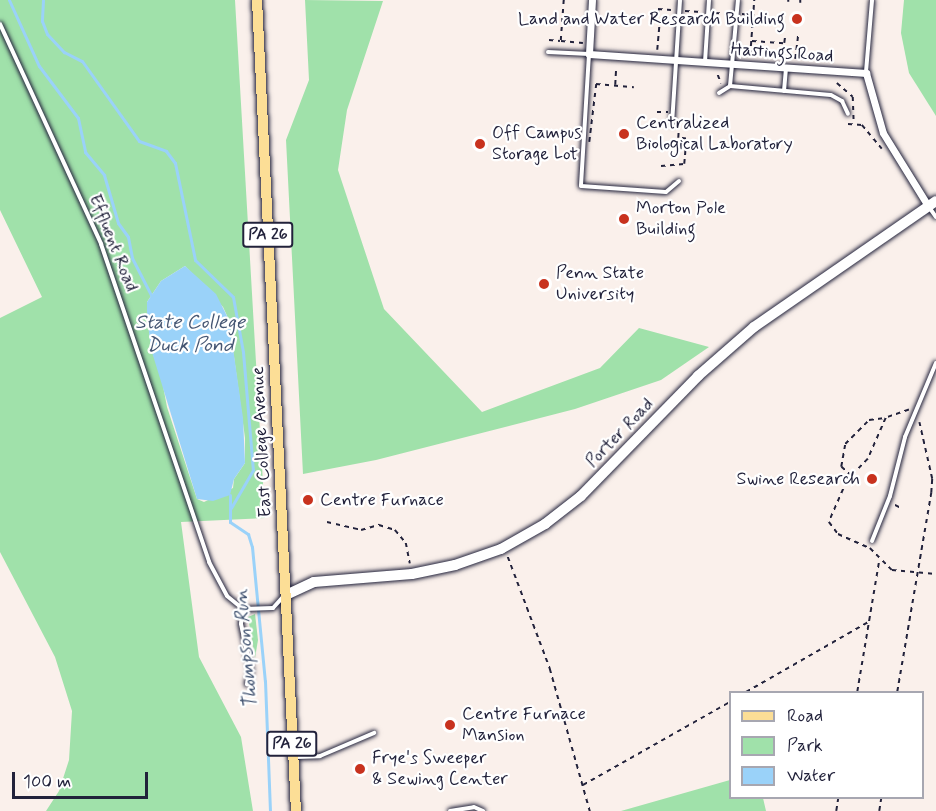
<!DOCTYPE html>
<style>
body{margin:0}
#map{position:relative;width:936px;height:811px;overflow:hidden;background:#faf0eb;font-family:Mynerve,sans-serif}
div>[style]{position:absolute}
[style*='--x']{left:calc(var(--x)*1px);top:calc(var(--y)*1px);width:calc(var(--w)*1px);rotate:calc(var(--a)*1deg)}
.green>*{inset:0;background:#a0e1aa}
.water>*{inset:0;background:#9ad2f9}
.stream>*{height:3px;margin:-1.5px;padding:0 1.5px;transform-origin:1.5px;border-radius:1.5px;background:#9ad2f9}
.path>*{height:1.5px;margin-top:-0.75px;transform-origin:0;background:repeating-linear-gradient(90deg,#22223b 0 4.5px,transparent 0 9px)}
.roads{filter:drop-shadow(0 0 2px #22223b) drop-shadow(0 0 2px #22223b)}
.lane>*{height:4px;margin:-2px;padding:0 2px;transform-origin:2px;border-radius:2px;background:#fff}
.street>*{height:7px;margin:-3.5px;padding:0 3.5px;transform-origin:3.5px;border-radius:3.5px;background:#fff}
.secondary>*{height:10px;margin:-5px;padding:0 5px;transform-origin:5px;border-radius:5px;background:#fff}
.primary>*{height:10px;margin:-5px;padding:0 5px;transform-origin:5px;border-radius:5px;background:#fcde96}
.dots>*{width:16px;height:16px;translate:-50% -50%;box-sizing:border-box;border:3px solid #fff;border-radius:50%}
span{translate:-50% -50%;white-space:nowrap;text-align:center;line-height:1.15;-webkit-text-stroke:4.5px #fff;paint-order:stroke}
.shield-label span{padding:2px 4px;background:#fff;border:2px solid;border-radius:4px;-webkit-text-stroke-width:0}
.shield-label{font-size:16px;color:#22223b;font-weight:700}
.poi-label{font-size:18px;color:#22223b}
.right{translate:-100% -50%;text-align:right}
.left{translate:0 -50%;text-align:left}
.street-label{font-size:18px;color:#22223b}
.water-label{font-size:20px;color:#465774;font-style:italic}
.legend{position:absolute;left:729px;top:691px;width:195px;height:108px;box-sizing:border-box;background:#fff;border:2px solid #a7a7b1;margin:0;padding:8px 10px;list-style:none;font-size:18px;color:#22223b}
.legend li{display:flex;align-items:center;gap:12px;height:30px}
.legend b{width:30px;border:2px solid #a7a7b1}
.scale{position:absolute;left:12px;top:772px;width:136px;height:27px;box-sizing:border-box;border:3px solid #22223b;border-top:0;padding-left:8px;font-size:18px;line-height:21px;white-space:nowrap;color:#22223b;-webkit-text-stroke:4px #fff;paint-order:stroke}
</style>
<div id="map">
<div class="green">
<div style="clip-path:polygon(evenodd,0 0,235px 0,265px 518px,181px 522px,199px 657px,241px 737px,253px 811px,46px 811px,59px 791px,69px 760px,72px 711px,55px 657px,0 552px,0 318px,42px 297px,0 210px,0 0,185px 266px,223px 307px,229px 320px,245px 438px,245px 463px,234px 479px,233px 488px,204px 502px,197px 499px,167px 407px,161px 375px,151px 349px,147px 315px,147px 302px,161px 281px,185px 266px)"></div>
<div style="clip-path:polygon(305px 0,383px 1px,347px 110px,338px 170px,384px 309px,482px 412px,600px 368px,639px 328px,709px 347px,661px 380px,575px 409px,376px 460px,303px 474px,286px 140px,309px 80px)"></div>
<div style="clip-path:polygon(904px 0,936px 0,936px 116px,909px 73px,901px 33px)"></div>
<div style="clip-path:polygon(255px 614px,258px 640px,255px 658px,248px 617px)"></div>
<div style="clip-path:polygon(730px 780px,730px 798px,763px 798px,766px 811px,621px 811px)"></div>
</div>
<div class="water">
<div style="clip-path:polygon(185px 266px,216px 294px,229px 320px,243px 418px,245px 463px,234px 479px,230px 495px,213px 501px,197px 499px,151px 349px,147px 315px,147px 302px,161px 281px)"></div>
</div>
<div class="stream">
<div style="--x:9;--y:0;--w:72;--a:65.6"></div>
<div style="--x:39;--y:66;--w:65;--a:53.1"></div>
<div style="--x:78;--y:118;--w:35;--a:78"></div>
<div style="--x:85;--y:152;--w:30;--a:50"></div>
<div style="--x:104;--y:175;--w:50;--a:73.7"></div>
<div style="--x:118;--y:223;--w:17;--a:54"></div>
<div style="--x:128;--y:237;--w:21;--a:79"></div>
<div style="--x:132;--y:258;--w:42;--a:62.8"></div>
<div style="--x:43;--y:0;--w:21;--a:93"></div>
<div style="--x:42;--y:21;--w:14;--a:69"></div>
<div style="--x:47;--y:34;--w:25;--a:47"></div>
<div style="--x:64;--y:52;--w:20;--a:27"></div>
<div style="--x:82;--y:61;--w:98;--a:54.5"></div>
<div style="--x:139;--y:141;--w:29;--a:20"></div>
<div style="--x:166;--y:151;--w:15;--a:53"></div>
<div style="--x:175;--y:163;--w:99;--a:78.3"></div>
<div style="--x:195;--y:260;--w:53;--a:44.2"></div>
<div style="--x:233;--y:297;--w:56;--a:79.7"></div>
<div style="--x:243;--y:352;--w:118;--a:85.2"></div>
<div style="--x:253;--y:470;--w:44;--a:120.1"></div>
<div style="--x:230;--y:495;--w:27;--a:90"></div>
<div style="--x:230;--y:522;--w:22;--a:34"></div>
<div style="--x:248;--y:534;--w:14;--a:73"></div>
<div style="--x:252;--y:547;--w:135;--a:84.5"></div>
<div style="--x:265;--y:681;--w:130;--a:87.8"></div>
</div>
<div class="path">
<div style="--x:564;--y:0;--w:41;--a:94.2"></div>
<div style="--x:561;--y:41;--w:22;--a:5"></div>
<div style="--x:788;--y:2;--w:2;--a:-90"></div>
<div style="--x:800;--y:3;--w:3;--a:-90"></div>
<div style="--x:685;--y:11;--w:16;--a:4"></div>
<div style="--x:715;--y:13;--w:16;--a:4"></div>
<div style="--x:742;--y:14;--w:10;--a:6"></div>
<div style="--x:658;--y:15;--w:6;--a:-90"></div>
<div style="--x:658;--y:9;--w:13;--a:4"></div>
<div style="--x:549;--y:40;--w:11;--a:5"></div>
<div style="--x:752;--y:41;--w:32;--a:4"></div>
<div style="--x:784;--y:43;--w:7;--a:-82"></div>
<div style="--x:657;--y:50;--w:23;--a:-85"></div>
<div style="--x:750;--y:55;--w:55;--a:-85.8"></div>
<div style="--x:795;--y:59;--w:23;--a:-83"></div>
<div style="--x:718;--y:75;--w:9;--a:69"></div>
<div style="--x:837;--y:83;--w:21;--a:41"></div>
<div style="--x:853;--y:97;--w:27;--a:88"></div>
<div style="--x:615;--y:85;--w:17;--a:-87"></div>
<div style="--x:657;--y:112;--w:11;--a:0"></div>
<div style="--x:848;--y:124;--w:14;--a:4"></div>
<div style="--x:862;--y:125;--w:31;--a:50"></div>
<div style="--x:589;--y:142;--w:58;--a:-83.1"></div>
<div style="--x:596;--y:84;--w:38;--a:5"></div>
<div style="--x:661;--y:166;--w:23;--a:-5"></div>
<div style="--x:684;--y:164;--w:25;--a:-85"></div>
<div style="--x:686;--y:139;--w:8;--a:-173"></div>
<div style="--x:678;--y:138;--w:13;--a:-86"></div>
<div style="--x:909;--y:410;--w:24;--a:161"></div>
<div style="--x:886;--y:418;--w:45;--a:113.7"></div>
<div style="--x:868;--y:459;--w:30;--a:134"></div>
<div style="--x:847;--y:481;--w:45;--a:113.7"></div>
<div style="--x:829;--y:522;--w:15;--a:53"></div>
<div style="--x:838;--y:534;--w:35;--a:24"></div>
<div style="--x:870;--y:548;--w:31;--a:45"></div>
<div style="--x:892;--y:570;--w:44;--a:5.2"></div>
<div style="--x:851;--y:476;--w:13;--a:-138"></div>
<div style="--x:841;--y:467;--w:23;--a:-80"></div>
<div style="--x:845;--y:444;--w:34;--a:-45"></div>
<div style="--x:869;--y:420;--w:16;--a:-7"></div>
<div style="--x:895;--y:505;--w:7;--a:27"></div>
<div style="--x:327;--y:522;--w:35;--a:13"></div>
<div style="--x:361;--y:530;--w:19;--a:-16"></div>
<div style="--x:379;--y:525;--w:17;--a:17"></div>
<div style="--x:395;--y:530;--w:17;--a:50"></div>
<div style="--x:406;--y:543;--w:21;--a:79"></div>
<div style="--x:508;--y:557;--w:120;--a:69.4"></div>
<div style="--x:550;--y:669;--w:148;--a:74.3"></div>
<div style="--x:746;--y:692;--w:141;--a:-29.8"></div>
<div style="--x:857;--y:692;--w:134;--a:-80.5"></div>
<div style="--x:897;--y:692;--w:202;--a:-80.3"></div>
<div style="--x:931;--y:493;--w:14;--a:-86"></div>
<div style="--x:932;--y:479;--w:58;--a:-102.8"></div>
<div style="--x:583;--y:785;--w:169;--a:-29.5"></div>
<div style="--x:836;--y:811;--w:13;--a:-81"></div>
<div style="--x:879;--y:811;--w:13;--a:-81"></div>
</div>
<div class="roads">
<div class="lane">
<div style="--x:0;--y:24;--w:242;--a:65.3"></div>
<div style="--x:101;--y:244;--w:336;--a:71.2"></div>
<div style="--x:209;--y:562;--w:38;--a:62"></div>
<div style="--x:227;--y:596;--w:21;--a:39"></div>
<div style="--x:243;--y:609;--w:30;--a:-2"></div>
<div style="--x:273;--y:608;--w:15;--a:-48"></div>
<div style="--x:548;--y:52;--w:41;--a:2.8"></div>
<div style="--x:589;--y:54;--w:132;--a:93.5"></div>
<div style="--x:581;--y:186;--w:85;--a:4"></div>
<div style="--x:666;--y:192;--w:17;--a:-40"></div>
<div style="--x:705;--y:62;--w:62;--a:-86.3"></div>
<div style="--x:866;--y:72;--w:72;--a:-85.2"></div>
<div style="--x:730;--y:86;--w:86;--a:-84.7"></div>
<div style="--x:784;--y:91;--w:23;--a:-85"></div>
<div style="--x:719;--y:93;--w:13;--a:-32"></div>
<div style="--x:730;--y:86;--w:101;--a:5.1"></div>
<div style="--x:831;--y:95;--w:13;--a:29"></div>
<div style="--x:842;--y:101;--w:14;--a:65"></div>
<div style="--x:672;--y:124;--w:124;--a:-86.3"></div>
<div style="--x:929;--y:207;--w:12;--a:55"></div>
<div style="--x:872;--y:541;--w:48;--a:-68.2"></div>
<div style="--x:890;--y:496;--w:61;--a:-75.7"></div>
<div style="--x:905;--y:437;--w:80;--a:-67.3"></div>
<div style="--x:243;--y:609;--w:15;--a:98"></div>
<div style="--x:241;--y:624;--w:48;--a:78"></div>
<div style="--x:251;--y:671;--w:14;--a:107"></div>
<div style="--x:296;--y:757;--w:24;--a:-2"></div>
<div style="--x:320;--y:756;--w:59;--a:-23.1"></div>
<div style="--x:450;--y:811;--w:24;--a:-9"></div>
<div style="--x:474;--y:807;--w:10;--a:24"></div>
</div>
<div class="street">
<div style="--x:592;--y:0;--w:54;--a:93.2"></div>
<div style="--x:589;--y:54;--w:278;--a:3.9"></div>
<div style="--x:866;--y:73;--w:62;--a:74.2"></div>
<div style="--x:883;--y:133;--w:86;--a:58.3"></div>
</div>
<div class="secondary">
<div style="--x:286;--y:595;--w:31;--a:-25"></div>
<div style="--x:314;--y:582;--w:98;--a:-4.7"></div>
<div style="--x:412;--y:574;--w:44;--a:-11.8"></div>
<div style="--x:455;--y:565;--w:49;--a:-19.2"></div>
<div style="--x:501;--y:549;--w:51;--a:-29.6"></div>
<div style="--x:545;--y:524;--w:46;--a:-37.9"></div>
<div style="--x:581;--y:496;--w:168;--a:-45.7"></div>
<div style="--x:698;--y:376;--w:74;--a:-41.2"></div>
<div style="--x:754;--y:327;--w:221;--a:-34.7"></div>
</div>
<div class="primary">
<div style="--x:257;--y:0;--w:812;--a:87.25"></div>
</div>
</div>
<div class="dots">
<div style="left:797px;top:19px;background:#c8321e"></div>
<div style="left:624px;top:134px;background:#c8321e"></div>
<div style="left:480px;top:144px;background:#c8321e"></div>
<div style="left:624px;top:219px;background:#c8321e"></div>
<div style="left:544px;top:284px;background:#c8321e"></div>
<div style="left:872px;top:479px;background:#c8321e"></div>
<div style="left:308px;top:500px;background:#c8321e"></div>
<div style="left:450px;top:725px;background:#c8321e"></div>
<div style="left:360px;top:769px;background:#c8321e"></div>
</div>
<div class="shield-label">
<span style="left:268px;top:235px">PA 26</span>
<span style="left:292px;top:744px">PA 26</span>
</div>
<div class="poi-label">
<span class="right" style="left:785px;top:19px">Land and Water Research Building</span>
<span class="left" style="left:636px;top:134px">Centralized<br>Biological Laboratory</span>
<span class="left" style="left:492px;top:144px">Off Campus<br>Storage Lot</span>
<span class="left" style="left:636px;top:219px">Morton Pole<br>Building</span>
<span class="left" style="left:556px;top:284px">Penn State<br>University</span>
<span class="right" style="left:860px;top:479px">Swine Research</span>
<span class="left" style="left:320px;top:500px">Centre Furnace</span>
<span class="left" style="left:462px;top:725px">Centre Furnace<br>Mansion</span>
<span class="left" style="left:372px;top:769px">Frye's Sweeper<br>&amp; Sewing Center</span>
</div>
<div class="street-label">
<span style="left:782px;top:53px;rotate:4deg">Hastings Road</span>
<span style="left:113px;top:243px;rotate:68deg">Effluent Road</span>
<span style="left:620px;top:433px;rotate:-46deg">Porter Road</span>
<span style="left:262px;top:442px;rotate:-93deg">East College Avenue</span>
</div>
<div class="water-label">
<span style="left:190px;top:334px">State College<br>Duck Pond</span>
<span style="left:246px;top:649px;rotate:-95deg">Thompson Run</span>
</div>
<ul class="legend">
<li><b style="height:8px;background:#fcde96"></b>Road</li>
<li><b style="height:16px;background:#a0e1aa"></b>Park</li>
<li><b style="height:16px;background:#9ad2f9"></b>Water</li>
</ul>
<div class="scale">100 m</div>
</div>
